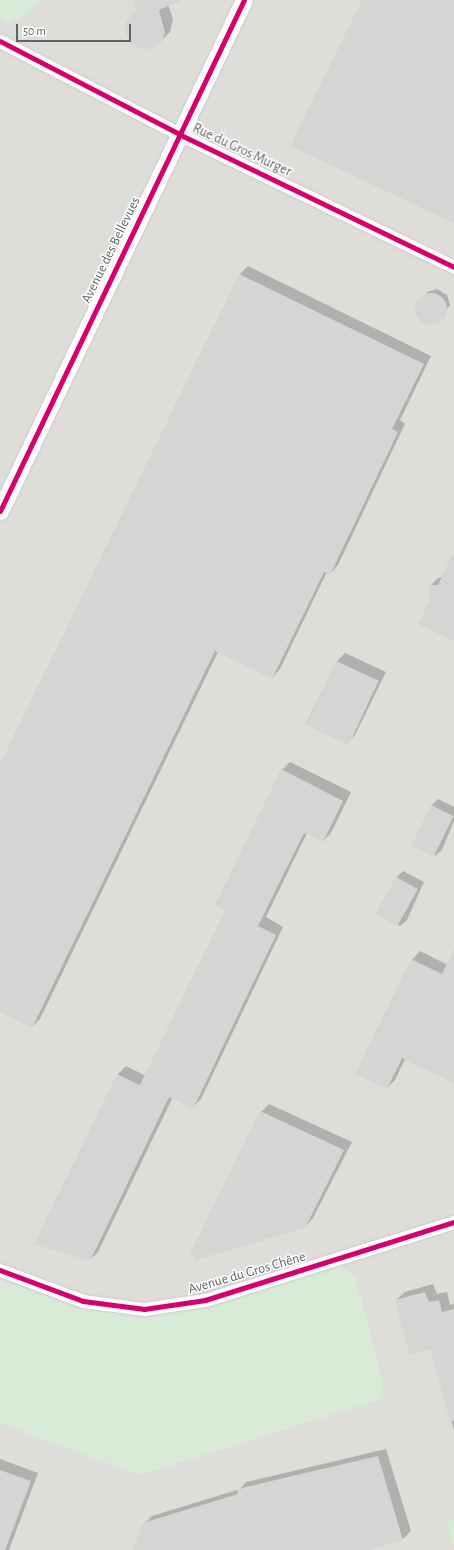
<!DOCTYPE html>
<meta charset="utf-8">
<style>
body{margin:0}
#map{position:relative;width:454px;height:1550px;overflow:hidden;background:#efeeea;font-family:"Alegreya Sans",sans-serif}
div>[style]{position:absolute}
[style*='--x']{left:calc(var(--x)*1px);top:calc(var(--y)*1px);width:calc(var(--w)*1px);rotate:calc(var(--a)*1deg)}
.industrial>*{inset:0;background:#dfddda;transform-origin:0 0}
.green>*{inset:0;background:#d8ebd6}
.shadow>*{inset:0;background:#0003}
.building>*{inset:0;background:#d6d5d3;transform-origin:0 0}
.round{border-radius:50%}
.roads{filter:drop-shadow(0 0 1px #cbcccc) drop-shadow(0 0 1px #cbcccc)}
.minor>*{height:13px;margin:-6.5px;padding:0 6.5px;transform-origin:6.5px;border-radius:6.5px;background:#fdfcfc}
.tertiary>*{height:17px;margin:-8.5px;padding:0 8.5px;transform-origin:8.5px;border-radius:8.5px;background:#fdfcfc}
.cycleway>*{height:5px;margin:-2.5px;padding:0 2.5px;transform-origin:2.5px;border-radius:2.5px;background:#d6006c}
span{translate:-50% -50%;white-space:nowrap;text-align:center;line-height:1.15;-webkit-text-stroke:3px #fff;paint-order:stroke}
.street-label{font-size:14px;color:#5f6368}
.scale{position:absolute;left:16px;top:24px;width:115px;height:18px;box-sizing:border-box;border:2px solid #5f6368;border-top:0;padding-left:5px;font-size:12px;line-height:14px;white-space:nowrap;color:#5f6368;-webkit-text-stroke:3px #fff;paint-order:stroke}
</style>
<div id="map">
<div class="industrial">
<div style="left:0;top:0;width:454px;height:1550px"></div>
</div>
<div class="green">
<div style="clip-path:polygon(0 0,44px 0,10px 24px,0 18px)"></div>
<div style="clip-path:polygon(339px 1267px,343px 1267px,355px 1277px,383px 1384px,383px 1397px,378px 1400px,140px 1475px,0 1423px,0 1280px,64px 1303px,88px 1310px,134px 1315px,206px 1307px)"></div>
<div style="clip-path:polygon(454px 1520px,454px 1548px,447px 1522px)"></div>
</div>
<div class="shadow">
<div style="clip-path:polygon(135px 0,176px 0,168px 4px,173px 19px,170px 32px,161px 41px,141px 48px,131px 42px,126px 31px,137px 10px)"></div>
<div style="clip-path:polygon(248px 266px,431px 356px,400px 420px,405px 424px,338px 565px,330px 574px,327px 572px,280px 669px,272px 678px,218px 652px,40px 1019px,32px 1027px,0 1011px,0 766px,240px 274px)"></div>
<div style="clip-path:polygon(437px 289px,447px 295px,450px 305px,440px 320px,430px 323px,420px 318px,417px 306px,427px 292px)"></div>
<div style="clip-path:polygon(454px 553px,454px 640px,430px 602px,430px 586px,438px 578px,442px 577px)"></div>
<div style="clip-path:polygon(345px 653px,386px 672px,355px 735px,347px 743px,306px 724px,337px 661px)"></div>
<div style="clip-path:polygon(290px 762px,351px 792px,331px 833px,323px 841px,307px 833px,266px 917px,283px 927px,201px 1099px,193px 1107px,173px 1097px,98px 1252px,90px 1260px,118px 1074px,126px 1066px,146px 1076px,226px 909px,282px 770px)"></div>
<div style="clip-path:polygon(438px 799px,454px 807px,454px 821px,442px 850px,435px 856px,431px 806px)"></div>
<div style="clip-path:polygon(403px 871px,424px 882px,407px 920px,400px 926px,379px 914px,397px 877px)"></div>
<div style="clip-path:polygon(420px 951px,448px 965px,454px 952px,454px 1082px,405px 1059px,395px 1080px,387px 1088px,412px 960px)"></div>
<div style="clip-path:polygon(269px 1104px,352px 1142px,313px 1218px,305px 1227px,261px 1112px)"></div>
<div style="clip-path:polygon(433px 1284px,437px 1294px,447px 1292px,450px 1305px,454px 1304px,454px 1430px,431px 1349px,396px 1300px,405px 1292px)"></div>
<div style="clip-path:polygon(386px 1449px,411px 1531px,403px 1539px,366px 1550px,134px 1550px,144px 1524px,152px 1516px,240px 1489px,246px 1482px,255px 1480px)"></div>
<div style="clip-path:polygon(0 1459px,38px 1473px,9px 1550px,0 1550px)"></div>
</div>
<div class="building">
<div style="clip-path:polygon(133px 0,182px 0,159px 10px,165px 33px,161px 43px,152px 49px,137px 48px,126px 36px,126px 22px,136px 10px)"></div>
<div style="clip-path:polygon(362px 0,454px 0,454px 223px,290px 146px)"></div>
<div style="clip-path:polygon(239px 274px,424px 364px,392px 429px,398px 432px,330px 575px,324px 572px,272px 679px,215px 651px,32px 1028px,0 1012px,0 764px)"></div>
<div class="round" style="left:415px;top:293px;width:32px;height:32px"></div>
<div style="clip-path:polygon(454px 551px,454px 641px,418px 624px,429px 602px,429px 585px,438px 585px)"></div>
<div style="left:336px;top:661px;width:47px;height:71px;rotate:25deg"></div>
<div style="clip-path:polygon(281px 769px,343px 801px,323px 842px,304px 833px,258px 926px,276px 935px,193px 1109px,169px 1097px,90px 1261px,34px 1244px,117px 1074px,140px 1085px,225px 910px,215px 905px)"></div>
<div style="left:431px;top:805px;width:25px;height:45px;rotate:26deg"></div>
<div style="left:396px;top:877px;width:25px;height:42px;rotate:29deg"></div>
<div style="clip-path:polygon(454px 949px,454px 1083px,402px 1058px,387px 1089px,355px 1074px,411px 959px,442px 974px)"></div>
<div style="clip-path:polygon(260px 1111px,344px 1150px,305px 1228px,196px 1260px,190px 1253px)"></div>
<div style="clip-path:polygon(425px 1292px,429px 1302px,439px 1300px,442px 1312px,454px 1309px,454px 1421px,450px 1421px,430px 1350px,410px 1355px,395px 1300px)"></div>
<div style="clip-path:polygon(378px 1456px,403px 1540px,369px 1550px,133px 1550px,143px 1523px,238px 1494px,237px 1490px,246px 1487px)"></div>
<div style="clip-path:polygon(0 1470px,31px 1481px,5px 1550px,0 1550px)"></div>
</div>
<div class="roads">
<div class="minor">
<div style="--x:0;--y:41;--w:204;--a:27.4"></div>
<div style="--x:181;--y:135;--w:303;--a:25.8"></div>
<div style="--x:0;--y:1270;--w:89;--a:20.5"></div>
<div style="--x:83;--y:1301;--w:62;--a:7.5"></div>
<div style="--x:144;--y:1309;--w:62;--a:-8.4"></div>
<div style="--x:205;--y:1300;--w:261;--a:-17.4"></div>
</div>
<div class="tertiary">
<div style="--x:0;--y:511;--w:566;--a:-64.48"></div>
</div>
</div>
<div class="cycleway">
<div style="--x:0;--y:41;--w:204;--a:27.4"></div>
<div style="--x:181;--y:135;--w:303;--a:25.8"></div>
<div style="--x:0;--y:511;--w:566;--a:-64.48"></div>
<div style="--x:0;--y:1270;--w:89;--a:20.5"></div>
<div style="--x:83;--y:1301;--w:62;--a:7.5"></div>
<div style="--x:144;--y:1309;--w:62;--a:-8.4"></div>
<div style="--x:205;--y:1300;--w:261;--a:-17.4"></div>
</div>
<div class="street-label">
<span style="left:242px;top:150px;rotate:25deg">Rue du Gros Murger</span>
<span style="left:111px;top:250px;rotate:-64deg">Avenue des Bellevues</span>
<span style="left:247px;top:1273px;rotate:-16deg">Avenue du Gros Chêne</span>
</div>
<div class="scale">50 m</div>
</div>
